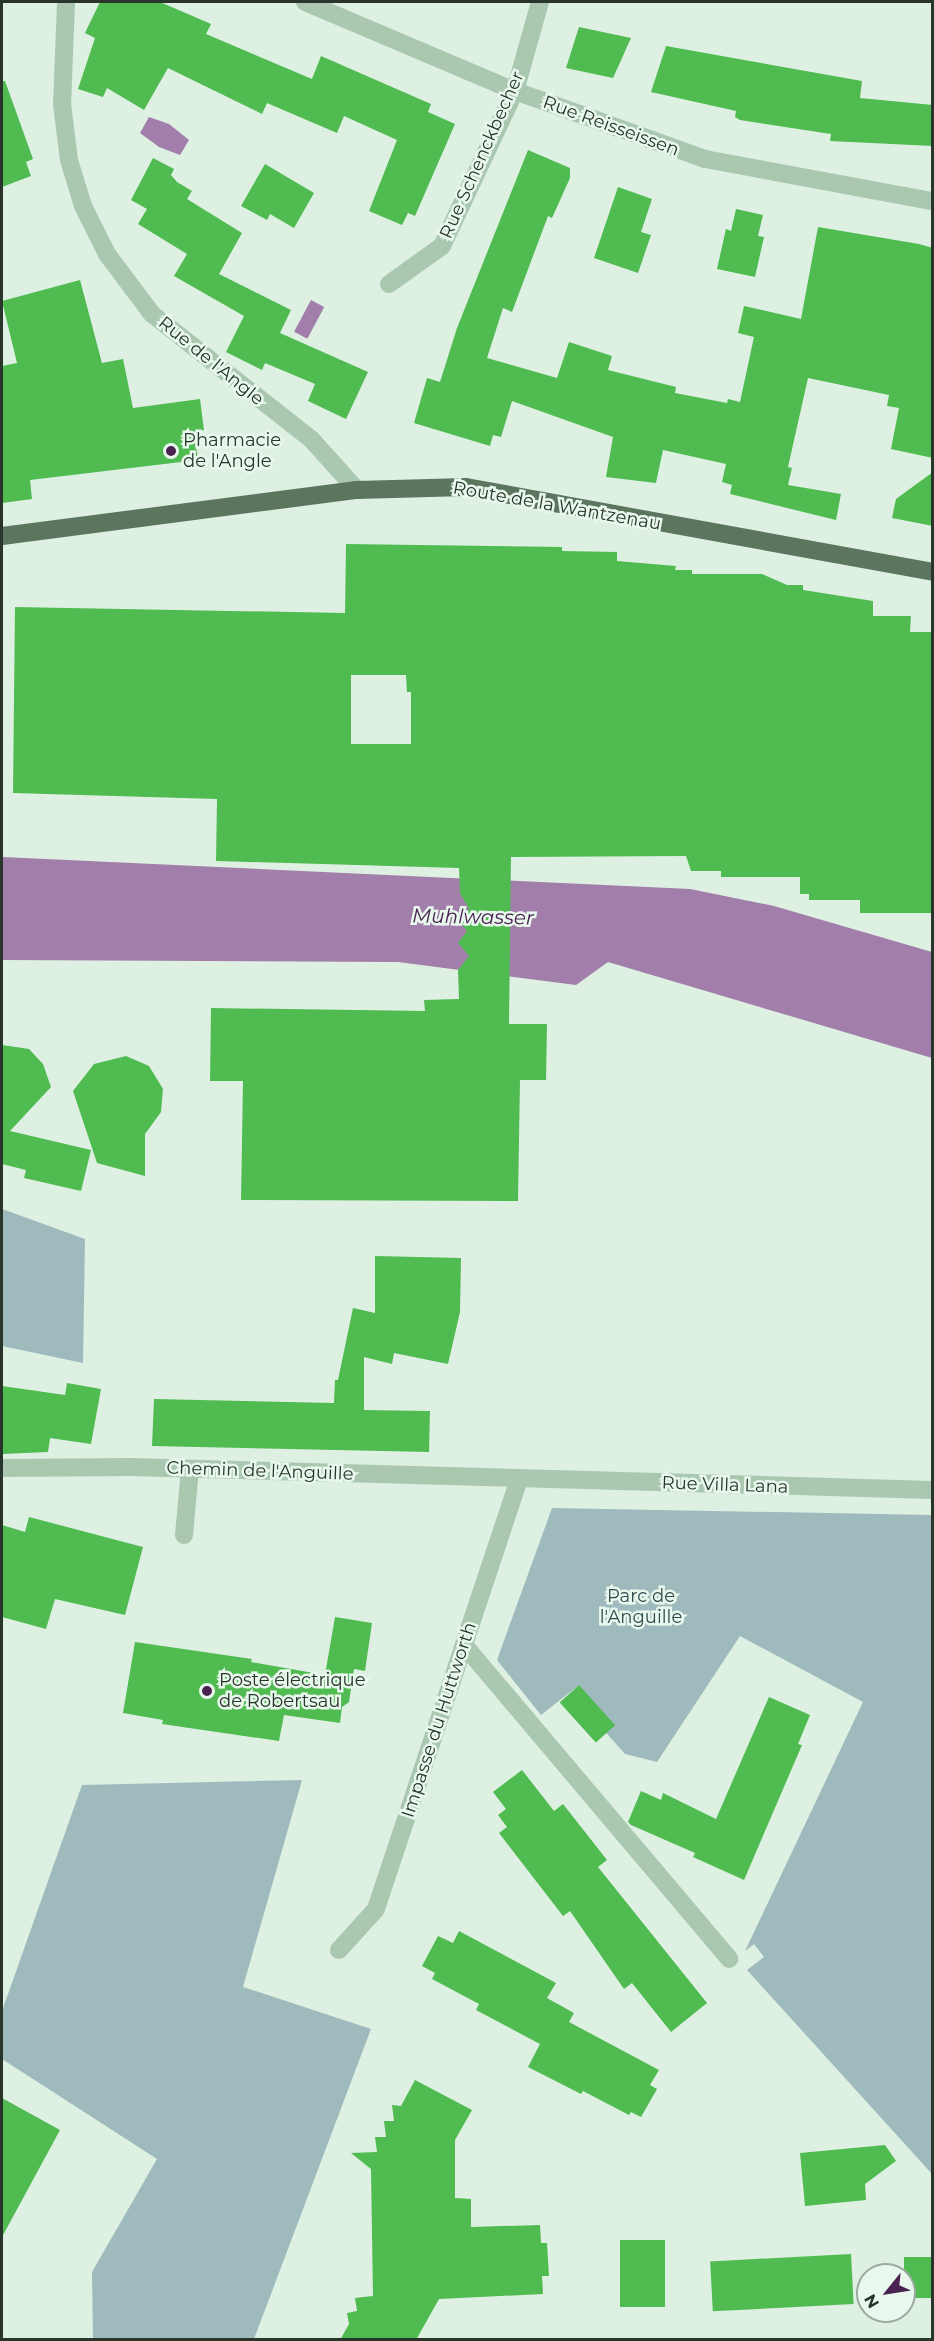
<!DOCTYPE html>
<meta charset="utf-8">
<style>
body{margin:0}
#map{position:relative;width:934px;height:2341px;overflow:hidden;background:#ddf0e2;font-family:Montserrat,sans-serif}
div>[style]{position:absolute}
[style*='--x']{left:calc(var(--x)*1px);top:calc(var(--y)*1px);width:calc(var(--w)*1px);rotate:calc(var(--a)*1deg)}
.green>*{inset:0;background:#9ebabd}
.water>*{inset:0;background:#a27eaa;transform-origin:0 0}
.building>*{inset:0;background:#50bb51;transform-origin:0 0}
.minor>*{height:18px;margin:-9px;padding:0 9px;transform-origin:9px;border-radius:9px;background:#aac7b0}
.major>*{height:18px;margin:-9px;padding:0 9px;transform-origin:9px;border-radius:9px;background:#5b755e}
.dots>*{width:16px;height:16px;translate:-50% -50%;box-sizing:border-box;border:3px solid #e9f8ed;border-radius:50%}
span{translate:-50% -50%;white-space:nowrap;text-align:center;line-height:1.15;-webkit-text-stroke:5px #e9f8ed;paint-order:stroke}
.street-label{font-size:18px;color:#29352a}
.poi-label{font-size:18px;color:#29352a}
.left{translate:0 -50%;text-align:left}
.park-label{font-size:18px;color:#2f4c51}
.water-label{font-size:20px;color:#4a2252;font-style:italic}
.frame{position:absolute;inset:0;border:3px solid #29352a;pointer-events:none}
.north{position:absolute;left:856px;top:2263px;width:60px;height:60px;box-sizing:border-box;background:#e9f8ed;border:2px solid #9caa9f;border-radius:50%;rotate:240deg;font-size:16px;font-weight:700;line-height:24px;text-align:center;color:#29352a}
.north::after{content:'';display:block;margin:auto;width:21px;height:27px;background:#4a2252;clip-path:polygon(50% 0,100% 100%,50% 72%,0 100%)}
</style>
<div id="map">
<div class="green">
<div style="clip-path:polygon(2px 1209px,85px 1239px,83px 1363px,2px 1346px)"></div>
<div style="clip-path:polygon(552px 1508px,932px 1515px,932px 2174px,747px 1970px,764px 1957px,754px 1944px,745px 1951px,863px 1702px,740px 1636px,657px 1762px,625px 1754px,601px 1727px,579px 1685px,541px 1715px,497px 1660px)"></div>
<div style="clip-path:polygon(302px 1780px,243px 1987px,371px 2029px,254px 2339px,93px 2339px,92px 2272px,157px 2159px,2px 2059px,2px 2011px,82px 1785px)"></div>
</div>
<div class="water">
<div style="clip-path:polygon(149px 117px,169px 124px,189px 140px,180px 155px,159px 147px,140px 133px)"></div>
<div style="left:311px;top:300px;width:15px;height:36px;rotate:28deg"></div>
<div style="clip-path:polygon(2px 857px,690px 889px,774px 906px,932px 952px,932px 1058px,608px 962px,576px 985px,398px 962px,2px 960px)"></div>
</div>
<div class="building">
<div style="clip-path:polygon(100px 2px,160px 2px,211px 24px,206px 34px,312px 79px,321px 56px,431px 104px,428px 112px,455px 124px,415px 216px,408px 213px,402px 225px,369px 211px,397px 140px,344px 116px,337px 133px,267px 103px,262px 114px,168px 68px,144px 110px,107px 88px,103px 97px,78px 89px,95px 38px,85px 33px)"></div>
<div style="clip-path:polygon(579px 27px,631px 38px,613px 78px,566px 68px)"></div>
<div style="clip-path:polygon(666px 46px,862px 81px,860px 98px,933px 105px,933px 146px,830px 141px,831px 134px,740px 120px,735px 117px,736px 111px,651px 92px)"></div>
<div style="clip-path:polygon(2px 81px,5px 81px,33px 159px,26px 162px,31px 176px,2px 187px)"></div>
<div style="clip-path:polygon(528px 150px,570px 168px,570px 178px,552px 218px,548px 216px,512px 312px,503px 308px,487px 358px,557px 378px,569px 342px,612px 356px,608px 370px,676px 387px,675px 393px,727px 403px,728px 399px,740px 402px,754px 337px,738px 333px,744px 306px,801px 319px,818px 227px,919px 244px,933px 248px,933px 458px,891px 449px,899px 408px,887px 406px,889px 395px,808px 378px,788px 467px,792px 468px,788px 485px,841px 494px,836px 520px,730px 494px,732px 485px,722px 482px,726px 464px,663px 450px,656px 483px,606px 477px,613px 437px,512px 401px,501px 437px,493px 435px,490px 446px,414px 423px,427px 378px,440px 382px,457px 328px)"></div>
<div style="clip-path:polygon(153px 158px,174px 169px,171px 175px,177px 182px,192px 191px,187px 199px,242px 233px,219px 274px,291px 310px,280px 333px,368px 372px,346px 419px,308px 401px,315px 384px,265px 363px,262px 370px,226px 352px,244px 316px,174px 276px,187px 254px,138px 224px,147px 209px,131px 200px)"></div>
<div style="clip-path:polygon(265px 164px,314px 193px,294px 228px,270px 214px,267px 220px,241px 206px)"></div>
<div style="clip-path:polygon(618px 187px,652px 199px,641px 232px,651px 235px,638px 273px,594px 258px)"></div>
<div style="clip-path:polygon(736px 209px,763px 215px,758px 236px,764px 237px,755px 277px,717px 269px,726px 229px,731px 231px)"></div>
<div style="clip-path:polygon(80px 280px,102px 363px,123px 359px,133px 408px,200px 399px,204px 430px,194px 432px,198px 460px,30px 480px,32px 499px,2px 503px,2px 366px,17px 363px,2px 301px)"></div>
<div style="clip-path:polygon(933px 472px,933px 526px,892px 518px,896px 499px)"></div>
<div style="clip-path:polygon(evenodd,346px 544px,562px 547px,562px 551px,617px 552px,617px 561px,676px 566px,675px 570px,692px 570px,692px 574px,762px 574px,787px 585px,803px 585px,803px 590px,873px 601px,873px 616px,911px 616px,910px 632px,933px 632px,933px 913px,860px 913px,860px 900px,809px 900px,809px 894px,800px 894px,800px 877px,721px 877px,721px 871px,691px 871px,686px 856px,511px 857px,509px 1024px,547px 1024px,546px 1080px,520px 1080px,518px 1201px,241px 1200px,243px 1081px,210px 1081px,211px 1008px,425px 1011px,424px 1000px,459px 999px,458px 970px,469px 956px,458px 943px,467px 931px,458px 920px,469px 909px,460px 893px,459px 868px,216px 861px,217px 799px,13px 793px,15px 607px,345px 613px,346px 544px,351px 675px,406px 675px,407px 692px,411px 692px,411px 744px,351px 744px,351px 675px)"></div>
<div style="clip-path:polygon(2px 1045px,29px 1049px,43px 1064px,51px 1087px,10px 1131px,91px 1150px,81px 1191px,24px 1178px,26px 1170px,2px 1164px)"></div>
<div style="clip-path:polygon(126px 1056px,149px 1066px,163px 1089px,161px 1112px,145px 1134px,145px 1176px,97px 1163px,73px 1091px,94px 1064px)"></div>
<div style="clip-path:polygon(375px 1256px,461px 1258px,460px 1312px,448px 1364px,394px 1353px,392px 1364px,364px 1357px,364px 1410px,430px 1411px,429px 1452px,152px 1446px,154px 1399px,334px 1403px,335px 1380px,338px 1380px,353px 1308px,375px 1313px)"></div>
<div style="clip-path:polygon(67px 1383px,101px 1389px,91px 1444px,50px 1438px,48px 1452px,2px 1454px,2px 1386px,65px 1395px)"></div>
<div style="clip-path:polygon(29px 1517px,143px 1547px,125px 1615px,55px 1599px,46px 1629px,2px 1617px,2px 1525px,25px 1532px)"></div>
<div style="clip-path:polygon(335px 1617px,372px 1623px,365px 1671px,354px 1669px,349px 1702px,342px 1707px,340px 1723px,284px 1715px,279px 1741px,162px 1724px,163px 1720px,123px 1713px,135px 1642px,252px 1659px,251px 1662px,325px 1675px)"></div>
<div style="left:579px;top:1685px;width:54px;height:26px;rotate:48deg"></div>
<div style="clip-path:polygon(769px 1697px,810px 1715px,798px 1744px,802px 1745px,744px 1880px,693px 1857px,695px 1853px,631px 1825px,628px 1822px,641px 1791px,661px 1800px,663px 1793px,716px 1819px)"></div>
<div style="clip-path:polygon(522px 1770px,554px 1811px,563px 1804px,607px 1860px,598px 1867px,707px 2003px,671px 2032px,632px 1983px,624px 1989px,570px 1911px,563px 1916px,499px 1833px,507px 1827px,498px 1815px,506px 1809px,493px 1792px)"></div>
<div style="clip-path:polygon(459px 1931px,556px 1983px,547px 1998px,574px 2013px,569px 2022px,659px 2070px,650px 2085px,657px 2089px,641px 2117px,631px 2112px,629px 2115px,583px 2091px,581px 2094px,528px 2067px,540px 2044px,476px 2010px,479px 2004px,432px 1979px,435px 1973px,422px 1966px,438px 1936px,453px 1943px)"></div>
<div style="clip-path:polygon(415px 2080px,472px 2110px,455px 2140px,455px 2198px,471px 2199px,471px 2227px,540px 2225px,541px 2243px,547px 2243px,549px 2276px,542px 2276px,543px 2294px,439px 2299px,416px 2340px,340px 2340px,349px 2324px,347px 2313px,357px 2311px,355px 2298px,373px 2296px,371px 2169px,351px 2153px,377px 2152px,375px 2137px,386px 2137px,384px 2121px,394px 2121px,392px 2105px,401px 2106px)"></div>
<div style="clip-path:polygon(2px 2098px,60px 2130px,2px 2237px)"></div>
<div style="clip-path:polygon(885px 2145px,896px 2161px,865px 2184px,866px 2200px,805px 2206px,800px 2153px)"></div>
<div style="left:620px;top:2240px;width:45px;height:67px"></div>
<div style="left:851px;top:2254px;width:50px;height:141px;rotate:87deg"></div>
<div style="left:933px;top:2257px;width:41px;height:29px;rotate:90deg"></div>
</div>
<div class="minor">
<div style="--x:66;--y:2;--w:102;--a:92.2"></div>
<div style="--x:62;--y:104;--w:56;--a:82.9"></div>
<div style="--x:69;--y:160;--w:48;--a:73.1"></div>
<div style="--x:83;--y:206;--w:54;--a:63.4"></div>
<div style="--x:107;--y:254;--w:75;--a:53.1"></div>
<div style="--x:152;--y:314;--w:202;--a:38.2"></div>
<div style="--x:311;--y:439;--w:69;--a:48"></div>
<div style="--x:305;--y:2;--w:228;--a:23"></div>
<div style="--x:515;--y:91;--w:202;--a:19.7"></div>
<div style="--x:705;--y:159;--w:231;--a:10.5"></div>
<div style="--x:389;--y:284;--w:65;--a:-35.6"></div>
<div style="--x:442;--y:246;--w:171;--a:-64.8"></div>
<div style="--x:515;--y:91;--w:92;--a:-74.3"></div>
<div style="--x:2;--y:1468;--w:129;--a:-0.4"></div>
<div style="--x:131;--y:1467;--w:801;--a:1.64"></div>
<div style="--x:184;--y:1535;--w:66;--a:-84.8"></div>
<div style="--x:464;--y:1645;--w:411;--a:49.8"></div>
<div style="--x:339;--y:1950;--w:55;--a:-47.9"></div>
<div style="--x:376;--y:1909;--w:453;--a:-71.6"></div>
</div>
<div class="major">
<div style="--x:2;--y:536;--w:358;--a:-7.4"></div>
<div style="--x:357;--y:490;--w:109;--a:-1.6"></div>
<div style="--x:466;--y:487;--w:474;--a:10.3"></div>
</div>
<div class="dots">
<div style="left:171px;top:451px;background:#4a2252"></div>
<div style="left:207px;top:1691px;background:#4a2252"></div>
</div>
<div class="street-label">
<span style="left:611px;top:126px;rotate:20deg">Rue Reisseissen</span>
<span style="left:482px;top:155px;rotate:-66deg">Rue Schenckbecher</span>
<span style="left:211px;top:361px;rotate:39deg">Rue de l'Angle</span>
<span style="left:557px;top:506px;rotate:10deg">Route de la Wantzenau</span>
<span style="left:260px;top:1471px;rotate:2deg">Chemin de l'Anguille</span>
<span style="left:725px;top:1485px;rotate:2deg">Rue Villa Lana</span>
<span style="left:439px;top:1720px;rotate:-72deg">Impasse du Huttworth</span>
</div>
<div class="poi-label">
<span class="left" style="left:183px;top:451px">Pharmacie<br>de l'Angle</span>
<span class="left" style="left:219px;top:1691px">Poste électrique<br>de Robertsau</span>
</div>
<div class="park-label">
<span style="left:641px;top:1607px">Parc de<br>l'Anguille</span>
</div>
<div class="water-label">
<span style="left:473px;top:917px;rotate:1deg">Muhlwasser</span>
</div>
<div class="frame"></div>
<div class="north">N</div>
</div>
